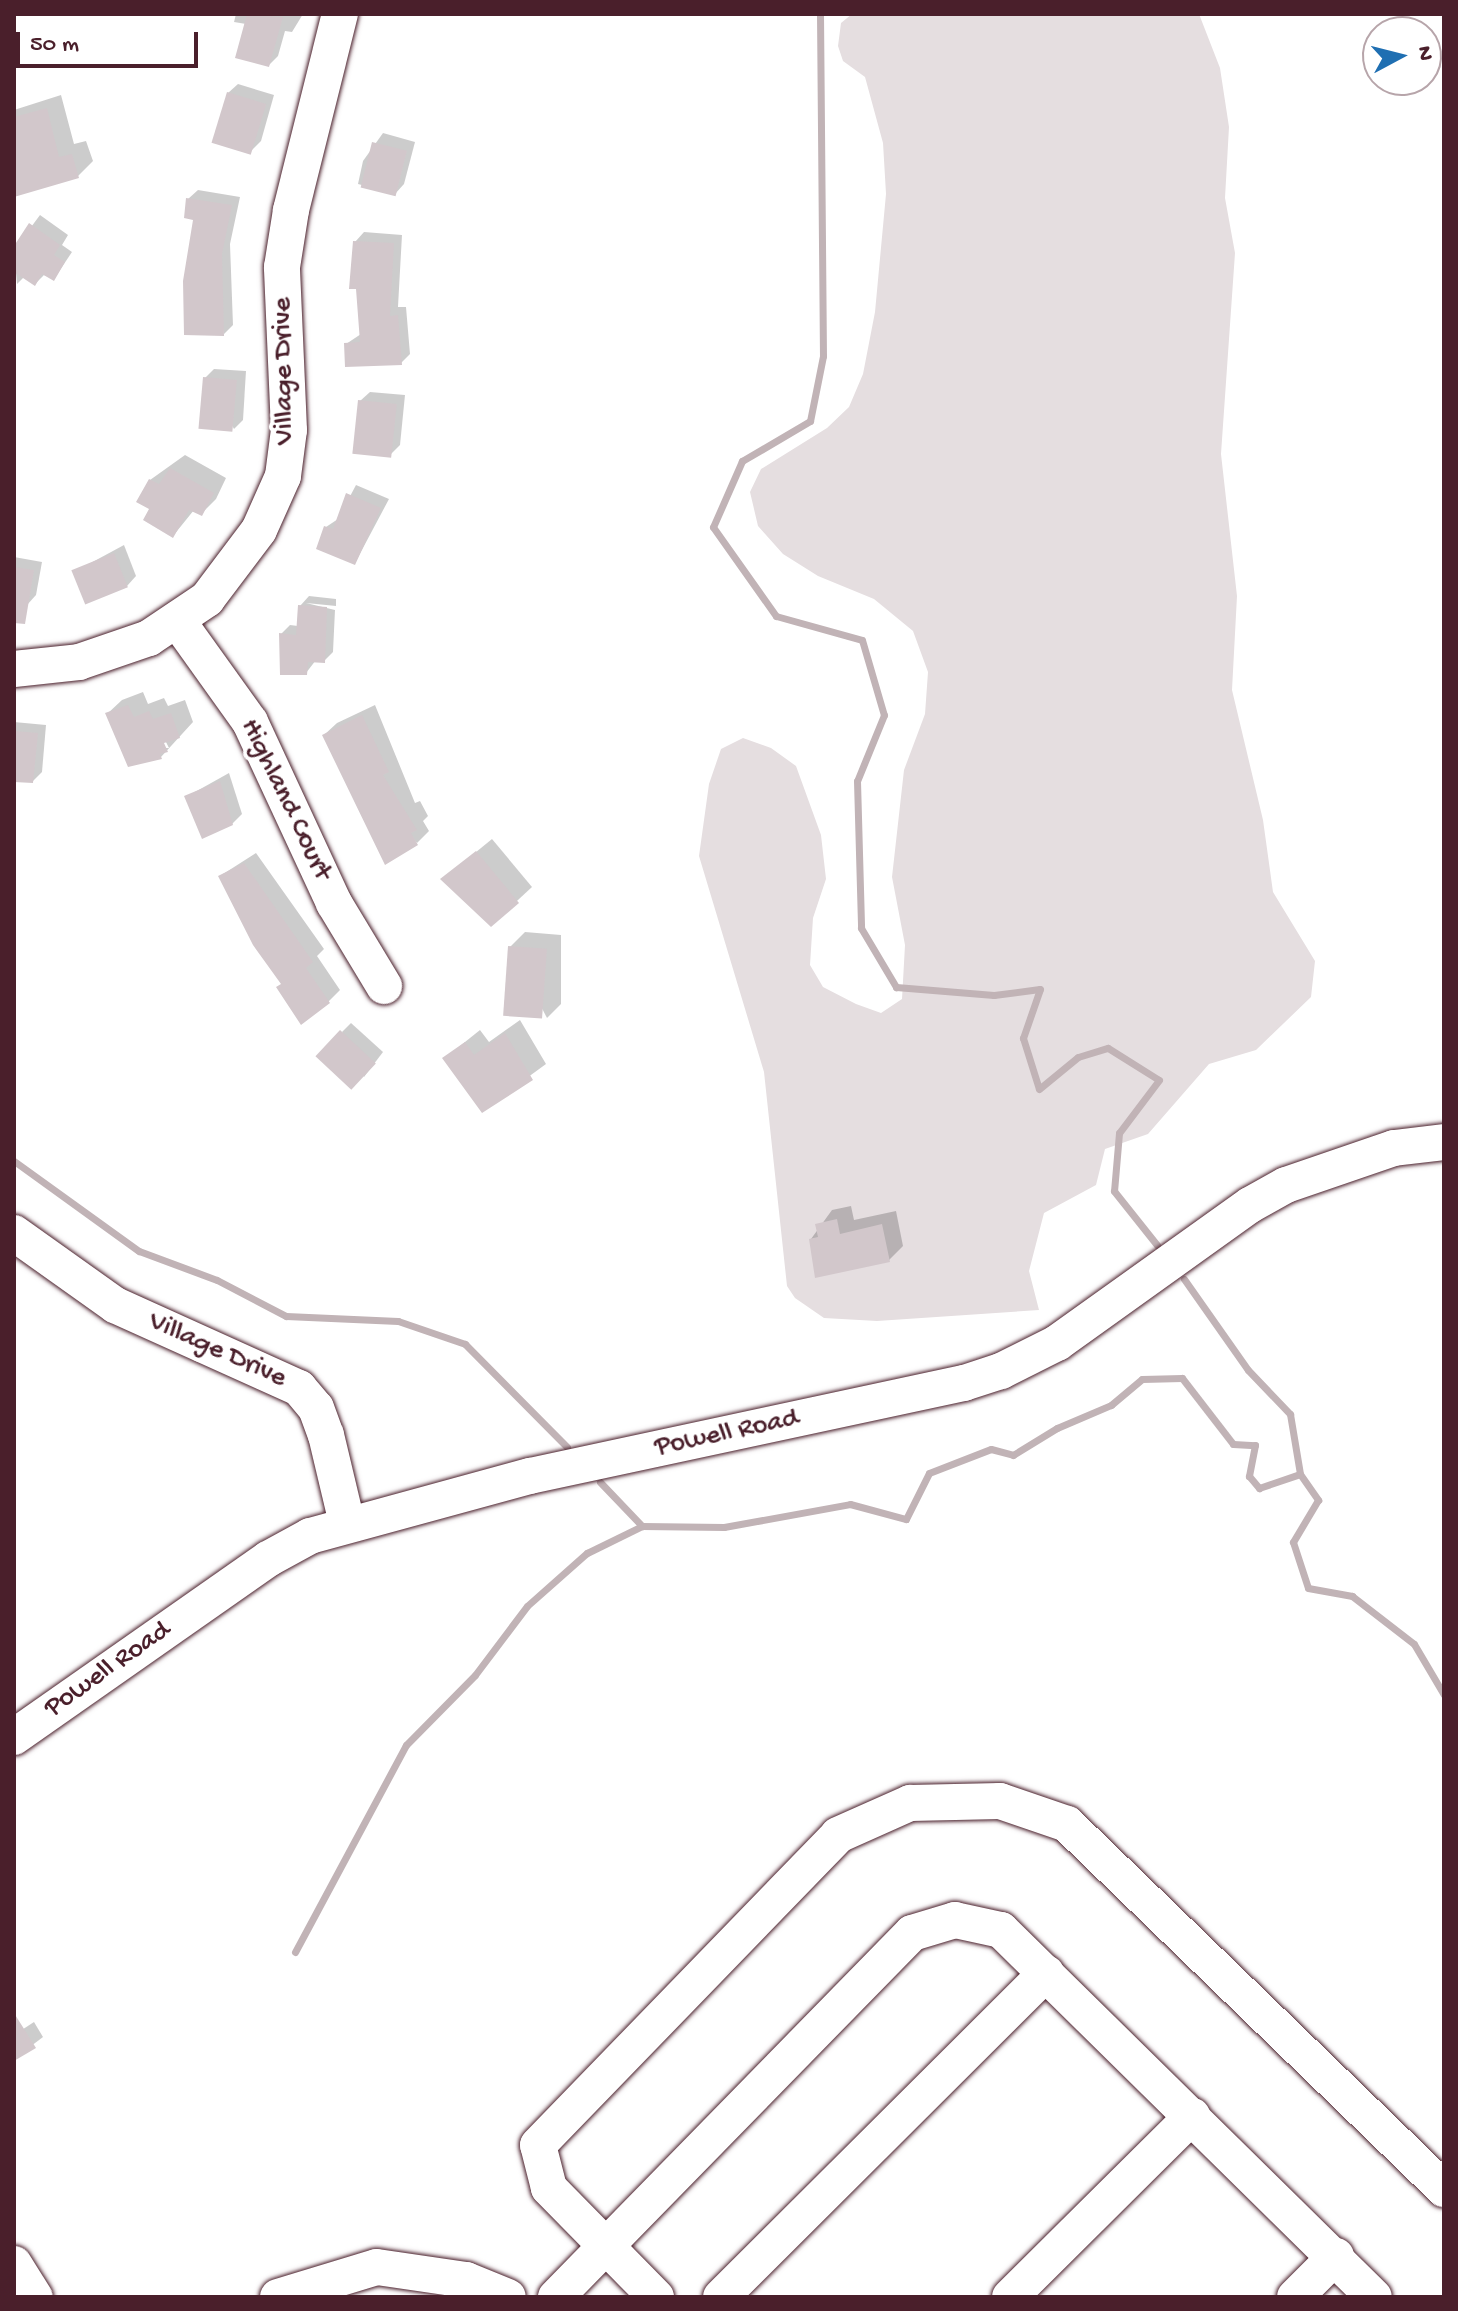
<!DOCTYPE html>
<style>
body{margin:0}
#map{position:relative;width:1458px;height:2311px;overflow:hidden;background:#fff;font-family:"Gochi Hand",sans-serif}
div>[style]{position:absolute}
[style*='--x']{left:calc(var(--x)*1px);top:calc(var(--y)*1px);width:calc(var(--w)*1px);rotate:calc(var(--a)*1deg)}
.green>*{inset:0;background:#e5dee0}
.shadow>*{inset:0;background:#0003}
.stream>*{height:7px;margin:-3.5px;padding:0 3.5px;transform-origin:3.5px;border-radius:3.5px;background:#c1b3b6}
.building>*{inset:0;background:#d2c7cb;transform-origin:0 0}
.roads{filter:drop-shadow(0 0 2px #4a1f2b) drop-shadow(0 0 2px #4a1f2b)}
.minor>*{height:36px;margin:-18px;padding:0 18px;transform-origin:18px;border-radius:18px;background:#fff}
span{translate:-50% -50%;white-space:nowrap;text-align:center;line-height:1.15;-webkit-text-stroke:8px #fff;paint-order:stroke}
.street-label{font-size:28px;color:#4a1f2b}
.frame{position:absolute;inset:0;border:16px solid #4a1f2b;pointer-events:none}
.north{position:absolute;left:1362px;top:16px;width:80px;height:80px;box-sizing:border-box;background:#fff;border:2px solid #b7a5aa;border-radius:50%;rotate:83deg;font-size:22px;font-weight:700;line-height:32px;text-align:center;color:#4a1f2b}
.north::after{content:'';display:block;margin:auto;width:28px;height:36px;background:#1f6fb2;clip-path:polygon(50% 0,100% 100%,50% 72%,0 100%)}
.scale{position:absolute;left:16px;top:32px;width:182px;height:36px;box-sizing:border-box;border:4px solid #4a1f2b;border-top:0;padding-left:10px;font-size:24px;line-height:28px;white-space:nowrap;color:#4a1f2b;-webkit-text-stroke:6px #fff;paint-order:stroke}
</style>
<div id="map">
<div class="green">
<div style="clip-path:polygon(852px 14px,1199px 14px,1220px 68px,1229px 127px,1225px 198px,1235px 253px,1221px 454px,1237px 596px,1232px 690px,1263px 820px,1273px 892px,1315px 961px,1311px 997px,1256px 1050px,1209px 1064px,1148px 1134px,1105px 1149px,1096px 1185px,1044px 1213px,1029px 1271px,1039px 1310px,877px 1321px,824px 1318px,795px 1298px,787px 1286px,764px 1072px,699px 856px,709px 784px,721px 749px,743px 738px,771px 748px,796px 766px,821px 835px,826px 879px,813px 918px,810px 965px,823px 987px,856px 1004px,881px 1013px,902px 999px,905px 945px,892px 877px,904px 770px,925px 714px,928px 672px,913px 631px,874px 599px,818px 576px,783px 554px,758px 526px,750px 492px,761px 469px,827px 428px,849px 407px,863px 374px,875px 312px,886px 194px,883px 143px,865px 77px,843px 61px,838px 46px,841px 23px)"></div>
</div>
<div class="shadow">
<div style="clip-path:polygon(236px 14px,303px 14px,292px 32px,285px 31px,278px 56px,269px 65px,246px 24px,234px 22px)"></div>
<div style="clip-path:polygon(238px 84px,274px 95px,261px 141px,252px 150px,228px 93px)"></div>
<div style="clip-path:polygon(61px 95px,74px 144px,86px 141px,93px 161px,78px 176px,18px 194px,14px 110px)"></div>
<div style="clip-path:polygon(383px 133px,415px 142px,404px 184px,395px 194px,358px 184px,363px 161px)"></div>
<div style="clip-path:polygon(198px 190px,240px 197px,230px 244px,233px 325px,224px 334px,188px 199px)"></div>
<div style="clip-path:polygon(40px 215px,68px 235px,62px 245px,72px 252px,54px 279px,44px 275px,35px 284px,24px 277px,17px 284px,14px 250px)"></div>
<div style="clip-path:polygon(364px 232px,402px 235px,398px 307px,406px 307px,410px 354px,401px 363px,346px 344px,361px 334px,355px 242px)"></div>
<div style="clip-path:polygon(214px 369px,246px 371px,243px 420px,234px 429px,205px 378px)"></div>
<div style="clip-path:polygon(370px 392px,405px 395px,400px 445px,390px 455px,360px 401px)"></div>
<div style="clip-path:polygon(185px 455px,226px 478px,216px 499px,202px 513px,194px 510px,173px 536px,152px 508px,150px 480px)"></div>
<div style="clip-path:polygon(356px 485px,389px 499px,355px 563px,326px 527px,338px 519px)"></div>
<div style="clip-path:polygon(124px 545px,136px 576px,127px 586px,74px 572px)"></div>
<div style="clip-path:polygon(14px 557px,42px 562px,36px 595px,27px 605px,14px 602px)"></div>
<div style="clip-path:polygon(309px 596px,336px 599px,336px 606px,306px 603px,335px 610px,333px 652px,324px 661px,316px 660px,306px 673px,281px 634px,290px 625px,298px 626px,300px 606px)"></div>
<div style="clip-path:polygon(evenodd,143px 692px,148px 704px,164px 698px,168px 706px,185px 700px,193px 722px,161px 757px,129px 765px,107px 714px,122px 700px,143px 692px,162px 734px,169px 748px,164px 748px,162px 734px)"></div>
<div style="clip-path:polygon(375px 705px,415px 803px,420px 801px,428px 816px,423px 821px,429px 831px,417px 843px,324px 735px,337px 723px)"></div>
<div style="clip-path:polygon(14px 722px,46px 725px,42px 772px,33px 781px,14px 780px)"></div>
<div style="clip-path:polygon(229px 773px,242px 814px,232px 824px,186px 797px)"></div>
<div style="clip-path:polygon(492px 839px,532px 887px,491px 925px,443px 879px)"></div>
<div style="clip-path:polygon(256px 853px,324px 949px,317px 956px,340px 990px,328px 1002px,283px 983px,220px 876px)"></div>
<div style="clip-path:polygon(525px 932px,561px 935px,561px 1004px,547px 1018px,510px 947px)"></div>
<div style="clip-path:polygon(520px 1020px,546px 1064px,483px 1110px,445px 1058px,480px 1030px,489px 1042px)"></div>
<div style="clip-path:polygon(351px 1023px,383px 1052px,364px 1077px,342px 1032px)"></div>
<div style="clip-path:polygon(851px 1206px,854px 1220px,896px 1211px,903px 1246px,889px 1260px,811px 1239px,832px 1210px)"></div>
<div style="clip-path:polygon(34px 2022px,43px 2037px,14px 2059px,14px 2035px)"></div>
</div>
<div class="stream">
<div style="--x:820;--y:14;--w:342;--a:89.5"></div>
<div style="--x:823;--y:356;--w:66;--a:101.3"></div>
<div style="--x:810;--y:421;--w:79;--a:149.5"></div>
<div style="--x:742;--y:461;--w:72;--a:113.7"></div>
<div style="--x:713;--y:527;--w:109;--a:54.7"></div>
<div style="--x:776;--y:616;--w:89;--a:15.6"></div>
<div style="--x:862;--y:640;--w:78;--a:73.7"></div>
<div style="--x:884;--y:715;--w:71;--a:112.2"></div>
<div style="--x:857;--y:781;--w:147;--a:88.4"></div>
<div style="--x:861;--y:928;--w:69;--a:59.3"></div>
<div style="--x:896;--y:987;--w:98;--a:4.7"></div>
<div style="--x:994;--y:995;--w:46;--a:-7.4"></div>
<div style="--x:1040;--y:989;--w:52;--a:109.1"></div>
<div style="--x:1023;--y:1038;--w:53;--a:72.6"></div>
<div style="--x:1039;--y:1089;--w:50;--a:-39.4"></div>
<div style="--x:1078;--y:1057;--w:31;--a:-17"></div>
<div style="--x:1108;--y:1048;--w:60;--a:32.1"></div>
<div style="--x:1159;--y:1080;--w:66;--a:127"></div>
<div style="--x:1119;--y:1133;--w:58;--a:94.9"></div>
<div style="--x:1114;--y:1191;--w:69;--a:51.5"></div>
<div style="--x:14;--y:1161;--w:154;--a:35.8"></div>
<div style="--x:139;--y:1251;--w:83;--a:20.4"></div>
<div style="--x:217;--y:1280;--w:78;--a:27.6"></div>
<div style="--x:286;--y:1316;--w:112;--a:2.6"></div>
<div style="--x:398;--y:1321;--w:71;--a:18.9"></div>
<div style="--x:465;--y:1344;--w:145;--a:45.3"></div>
<div style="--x:1184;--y:1279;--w:111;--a:54.9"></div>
<div style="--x:1248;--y:1370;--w:61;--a:46.3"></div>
<div style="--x:1290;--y:1414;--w:61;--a:80.5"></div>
<div style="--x:1300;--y:1474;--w:32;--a:55"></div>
<div style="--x:1318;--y:1500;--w:49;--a:120.8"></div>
<div style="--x:1293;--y:1542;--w:48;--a:71.9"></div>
<div style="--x:1308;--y:1588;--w:45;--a:10.3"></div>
<div style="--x:1352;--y:1596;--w:78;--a:37.7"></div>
<div style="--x:1414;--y:1644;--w:59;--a:59.5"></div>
<div style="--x:600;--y:1482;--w:61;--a:46.3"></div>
<div style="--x:295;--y:1952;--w:235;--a:-61.8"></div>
<div style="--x:406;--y:1745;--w:98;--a:-45.4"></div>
<div style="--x:475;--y:1675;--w:86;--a:-53"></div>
<div style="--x:527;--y:1606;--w:80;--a:-41.5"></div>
<div style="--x:587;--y:1553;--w:61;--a:-26.1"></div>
<div style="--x:642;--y:1526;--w:82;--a:0.7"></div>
<div style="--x:724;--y:1527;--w:128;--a:-10.3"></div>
<div style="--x:850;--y:1504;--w:58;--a:15"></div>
<div style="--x:906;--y:1519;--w:51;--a:-63.4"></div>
<div style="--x:929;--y:1473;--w:66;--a:-21.2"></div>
<div style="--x:991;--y:1449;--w:23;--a:15"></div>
<div style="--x:1013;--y:1455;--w:52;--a:-31.5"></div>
<div style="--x:1057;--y:1428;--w:59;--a:-23.1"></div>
<div style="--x:1111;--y:1405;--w:40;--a:-40"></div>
<div style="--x:1142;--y:1379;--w:40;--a:-1.4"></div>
<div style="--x:1182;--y:1378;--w:83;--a:52.3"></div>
<div style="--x:1233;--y:1444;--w:22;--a:3"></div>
<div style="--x:1255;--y:1445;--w:32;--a:101"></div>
<div style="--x:1249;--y:1476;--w:16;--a:50"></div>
<div style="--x:1259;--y:1488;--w:43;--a:-18.9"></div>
</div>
<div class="building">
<div style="clip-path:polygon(247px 14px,283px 17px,269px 67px,235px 58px)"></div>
<div style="left:227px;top:92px;width:41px;height:53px;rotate:17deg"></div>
<div style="clip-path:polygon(47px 108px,59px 157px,72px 154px,79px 178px,14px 197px,14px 117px)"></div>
<div style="left:372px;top:142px;width:36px;height:47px;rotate:14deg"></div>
<div style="clip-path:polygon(186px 198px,232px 205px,222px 254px,224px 336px,184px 335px,183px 281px,193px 220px,184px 218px)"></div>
<div style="clip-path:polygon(29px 223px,60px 245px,54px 255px,65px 262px,54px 281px,42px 274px,35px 286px,14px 272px,14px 246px)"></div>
<div style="clip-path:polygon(353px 241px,394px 243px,390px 316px,398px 315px,402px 365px,345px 367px,344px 343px,360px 342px,356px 289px,349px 289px)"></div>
<div style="left:203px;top:377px;width:34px;height:52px;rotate:5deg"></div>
<div style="left:358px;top:400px;width:39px;height:54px;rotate:6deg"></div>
<div style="clip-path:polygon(170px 468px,214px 493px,202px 516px,189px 510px,173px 538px,143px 520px,149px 509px,136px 502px,149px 479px,159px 484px)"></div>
<div style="clip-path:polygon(346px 493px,381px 508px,355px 565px,316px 549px,324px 526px,333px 529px)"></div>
<div style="left:114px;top:553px;width:37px;height:46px;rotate:68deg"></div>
<div style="clip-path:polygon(14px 567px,34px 570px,25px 624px,14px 623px)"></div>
<div style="clip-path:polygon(298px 605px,327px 607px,325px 663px,308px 662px,307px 675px,280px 675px,279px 633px,296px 635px)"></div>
<div style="clip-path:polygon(128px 705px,134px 717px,149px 711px,153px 719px,171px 713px,180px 738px,164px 743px,168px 752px,160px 754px,162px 759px,128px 767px,105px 713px)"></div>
<div style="clip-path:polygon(362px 715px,389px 772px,383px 775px,417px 830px,411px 833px,418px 845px,385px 865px,322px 735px)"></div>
<div style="clip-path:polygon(14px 731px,38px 733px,33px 783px,14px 782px)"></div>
<div style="clip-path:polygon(220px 781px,233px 825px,202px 839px,184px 796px)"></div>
<div style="clip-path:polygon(476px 851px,519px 903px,491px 927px,440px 879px)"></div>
<div style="clip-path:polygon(244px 863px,313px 962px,306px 968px,330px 1003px,301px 1025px,276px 987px,281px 984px,253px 945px,218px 876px)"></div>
<div style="left:508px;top:946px;width:39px;height:70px;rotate:4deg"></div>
<div style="left:340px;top:1030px;width:49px;height:36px;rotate:43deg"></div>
<div style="clip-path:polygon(505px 1033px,533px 1080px,482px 1113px,442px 1058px,465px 1042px,474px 1055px)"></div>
<div style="clip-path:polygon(837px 1219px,840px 1234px,882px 1224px,890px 1262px,815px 1278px,809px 1239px,818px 1237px,815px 1224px)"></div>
<div style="clip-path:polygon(14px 2013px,36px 2048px,14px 2061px)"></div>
</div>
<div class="roads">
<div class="minor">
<div style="--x:177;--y:620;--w:125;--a:54.4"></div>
<div style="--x:250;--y:722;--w:200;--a:65.1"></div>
<div style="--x:334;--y:903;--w:97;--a:58.9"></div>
<div style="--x:14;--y:669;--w:65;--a:-6.1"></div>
<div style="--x:79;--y:662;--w:74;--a:-18.9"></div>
<div style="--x:149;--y:638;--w:70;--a:-33.9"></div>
<div style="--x:207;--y:599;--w:86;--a:-53"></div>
<div style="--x:259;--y:530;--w:59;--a:-66"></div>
<div style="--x:283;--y:476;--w:46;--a:-82.6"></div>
<div style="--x:289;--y:430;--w:163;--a:-92.5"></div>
<div style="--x:282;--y:267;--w:58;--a:-81"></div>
<div style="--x:291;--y:210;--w:202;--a:-76"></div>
<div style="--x:14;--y:1233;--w:124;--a:35.5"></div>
<div style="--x:115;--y:1305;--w:202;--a:24.3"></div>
<div style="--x:299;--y:1388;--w:26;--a:50"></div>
<div style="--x:316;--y:1408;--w:29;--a:70"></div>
<div style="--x:326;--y:1435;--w:90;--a:76.6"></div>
<div style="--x:14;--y:1737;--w:310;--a:-35"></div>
<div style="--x:268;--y:1559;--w:48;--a:-28.7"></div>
<div style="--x:310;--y:1536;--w:228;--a:-15.3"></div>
<div style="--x:530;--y:1476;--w:444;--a:-12.1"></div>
<div style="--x:964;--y:1383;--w:39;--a:-18"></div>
<div style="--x:1001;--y:1371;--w:63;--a:-26.6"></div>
<div style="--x:1057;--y:1343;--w:237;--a:-35.6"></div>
<div style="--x:1250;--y:1205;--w:41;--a:-29.1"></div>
<div style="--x:1286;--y:1185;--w:114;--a:-18.9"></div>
<div style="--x:1394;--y:1148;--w:50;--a:-6.8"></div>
<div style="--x:14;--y:2264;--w:39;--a:58"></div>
<div style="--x:278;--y:2297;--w:103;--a:-16.9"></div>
<div style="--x:377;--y:2267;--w:90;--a:8.3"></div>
<div style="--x:466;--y:2280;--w:45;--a:22"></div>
<div style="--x:556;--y:2297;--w:509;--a:-45.64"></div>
<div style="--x:912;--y:1933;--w:45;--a:-16.8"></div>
<div style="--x:955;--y:1920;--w:47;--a:12.3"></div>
<div style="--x:1001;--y:1930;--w:523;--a:44.54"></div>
<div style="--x:656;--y:2297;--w:153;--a:-134.5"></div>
<div style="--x:549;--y:2188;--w:44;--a:-104.3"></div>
<div style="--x:538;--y:2145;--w:431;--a:-45.9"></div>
<div style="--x:838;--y:1835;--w:79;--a:-24"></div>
<div style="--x:910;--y:1803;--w:90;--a:-1.3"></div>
<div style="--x:1000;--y:1801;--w:71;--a:18.9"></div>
<div style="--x:1067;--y:1824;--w:525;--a:44.07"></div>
<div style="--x:721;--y:2297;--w:459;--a:-44.9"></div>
<div style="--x:1010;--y:2297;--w:257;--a:-44.8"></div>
<div style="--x:1295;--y:2297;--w:58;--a:-45"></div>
</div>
</div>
<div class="street-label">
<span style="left:285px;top:371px;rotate:-91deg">Village Drive</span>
<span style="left:285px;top:800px;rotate:64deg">Highland Court</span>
<span style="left:217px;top:1351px;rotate:24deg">Village Drive</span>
<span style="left:727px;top:1434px;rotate:-12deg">Powell Road</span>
<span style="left:108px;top:1670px;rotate:-35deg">Powell Road</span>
</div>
<div class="frame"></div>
<div class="north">N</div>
<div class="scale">50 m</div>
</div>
